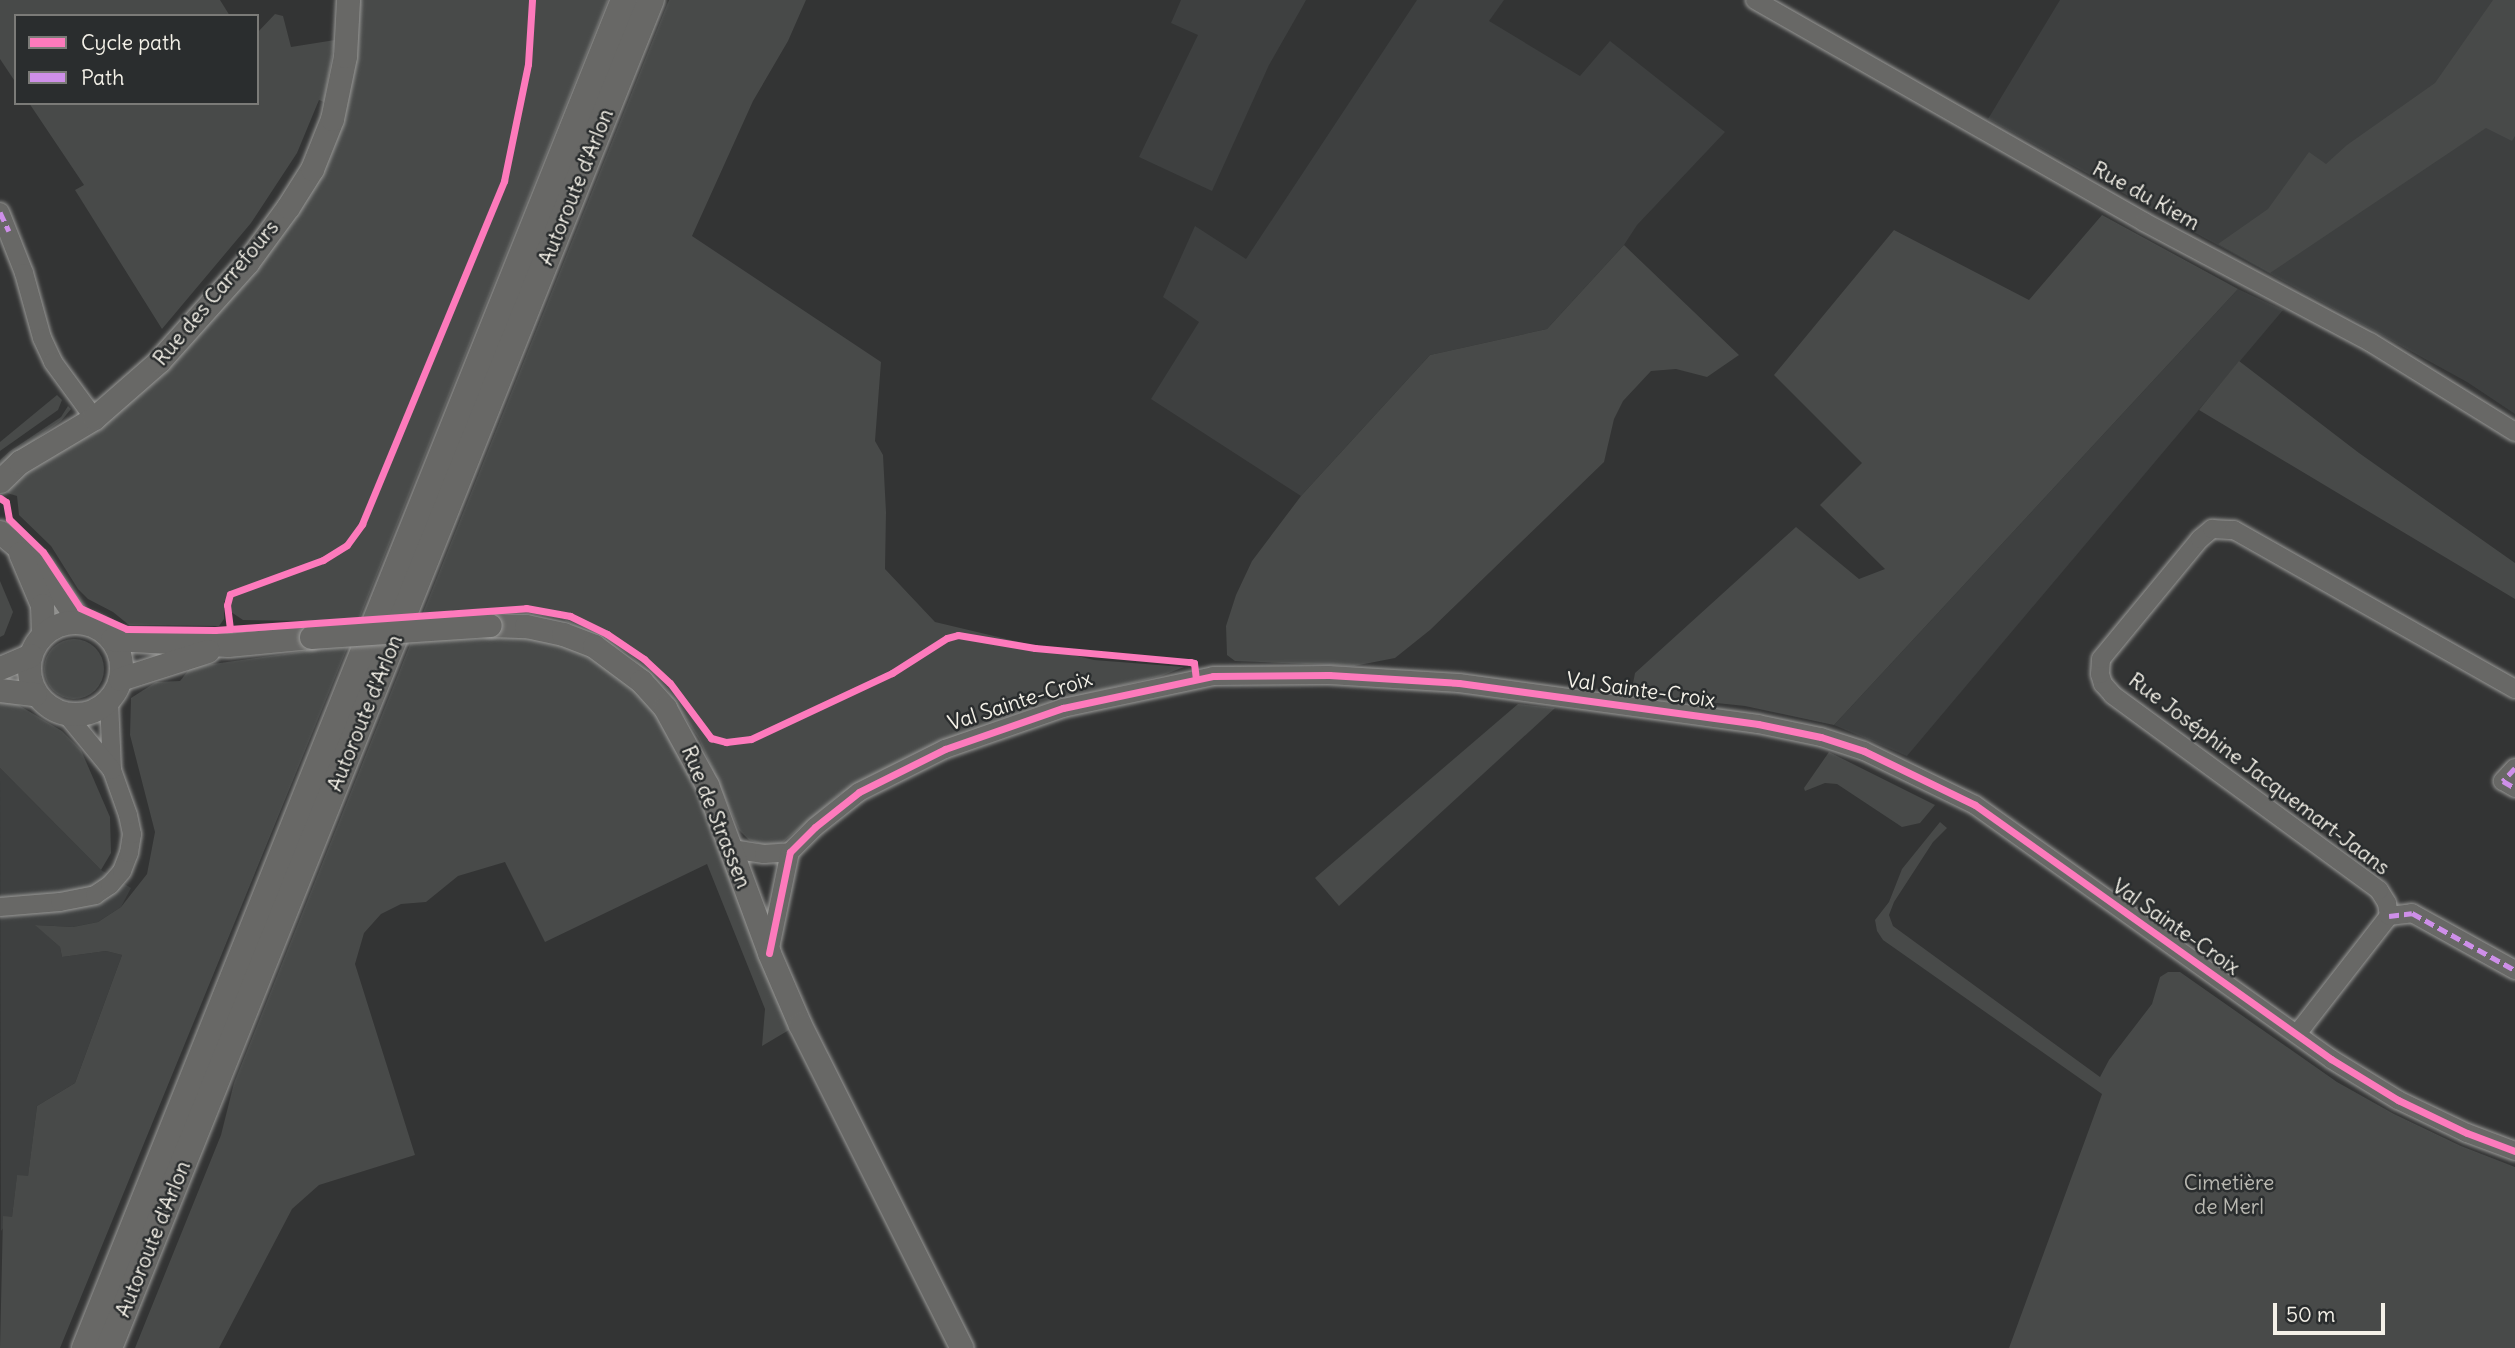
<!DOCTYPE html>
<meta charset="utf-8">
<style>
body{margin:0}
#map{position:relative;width:2515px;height:1348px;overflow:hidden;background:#333434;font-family:Delius,sans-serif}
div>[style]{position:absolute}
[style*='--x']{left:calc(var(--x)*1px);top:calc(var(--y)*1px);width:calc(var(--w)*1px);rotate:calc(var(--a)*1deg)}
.built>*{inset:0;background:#3e4040}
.green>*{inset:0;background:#484a49}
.round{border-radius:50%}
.roads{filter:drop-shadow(0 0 2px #9b9b99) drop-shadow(0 0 2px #9b9b99)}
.minor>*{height:18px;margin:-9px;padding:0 9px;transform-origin:9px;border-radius:9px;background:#686866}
.major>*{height:23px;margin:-11.5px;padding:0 11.5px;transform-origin:11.5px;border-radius:11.5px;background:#686866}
.major>.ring{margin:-11.5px;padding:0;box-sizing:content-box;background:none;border:23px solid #686866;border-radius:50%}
.highway>*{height:26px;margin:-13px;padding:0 13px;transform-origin:13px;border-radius:13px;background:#686866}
.bridges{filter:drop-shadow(0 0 2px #9b9b99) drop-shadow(0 0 2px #9b9b99)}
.major-bridge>*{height:23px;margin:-11.5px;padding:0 11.5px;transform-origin:11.5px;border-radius:11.5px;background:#686866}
.quiet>*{height:5px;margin-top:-2.5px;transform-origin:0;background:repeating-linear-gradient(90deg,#ce8fe9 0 10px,transparent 0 15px)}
.cycleway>*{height:7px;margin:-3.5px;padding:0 3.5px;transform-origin:3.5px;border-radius:3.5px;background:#fd7abc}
span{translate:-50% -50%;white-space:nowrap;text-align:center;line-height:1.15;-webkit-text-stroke:5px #2a2d2e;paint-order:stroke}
.street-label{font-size:21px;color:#f4f1e8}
.park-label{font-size:21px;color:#b9b8b1}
.legend{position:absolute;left:14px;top:14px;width:245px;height:91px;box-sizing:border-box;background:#2a2d2e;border:2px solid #7b7b78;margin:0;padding:9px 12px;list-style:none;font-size:21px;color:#f4f1e8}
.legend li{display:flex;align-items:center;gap:14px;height:35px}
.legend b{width:35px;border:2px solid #7b7b78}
.scale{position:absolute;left:2273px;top:1303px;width:112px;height:32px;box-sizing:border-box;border:4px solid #f4f1e8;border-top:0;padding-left:9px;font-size:21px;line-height:24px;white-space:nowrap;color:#f4f1e8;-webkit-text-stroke:5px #2a2d2e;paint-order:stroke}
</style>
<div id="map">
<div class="built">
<div style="clip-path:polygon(1181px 0,1306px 0,1269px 65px,1212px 191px,1139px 157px,1198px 35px,1171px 23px)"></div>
<div style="clip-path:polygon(1417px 0,1504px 0,1489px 21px,1580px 76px,1610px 41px,1725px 132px,1637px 225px,1624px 245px,1547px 329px,1430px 355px,1301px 496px,1151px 399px,1199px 322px,1163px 297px,1195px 226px,1246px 259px)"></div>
<div style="clip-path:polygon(2060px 0,2515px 0,2515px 414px,2467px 382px,1988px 119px)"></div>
<div style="clip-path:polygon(2238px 289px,2283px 310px,1907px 756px,1834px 725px)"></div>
<div style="clip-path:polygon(0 768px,101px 870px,131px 888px,121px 907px,98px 922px,73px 927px,36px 925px,60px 947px,62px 957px,106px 951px,122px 955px,75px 1083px,37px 1106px,28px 1177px,17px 1176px,12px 1217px,1px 1231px)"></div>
</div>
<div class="green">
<div style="clip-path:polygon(0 0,220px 0,230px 16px,16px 16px,16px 83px,0 59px)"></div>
<div style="clip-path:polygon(355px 0,608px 0,360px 617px,60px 1348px,0 1348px,3px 1216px,12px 1217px,17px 1175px,28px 1176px,37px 1106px,75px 1083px,122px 955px,106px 951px,62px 957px,60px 947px,35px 925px,73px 927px,98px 922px,121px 907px,147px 874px,155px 832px,130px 735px,131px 698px,156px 682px,180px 681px,191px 667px,306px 651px,312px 621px,243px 620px,231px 612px,231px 600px,224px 601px,224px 619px,219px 626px,129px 625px,113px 612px,88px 599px,78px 589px,51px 546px,19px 515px,17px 496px,7px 493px,15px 480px,235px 292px,298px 215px,326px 162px)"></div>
<div style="clip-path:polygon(669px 0,806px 0,788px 41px,753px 101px,692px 236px,881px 362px,875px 441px,883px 455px,886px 512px,885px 569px,935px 622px,1094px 660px,1184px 667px,1161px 676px,1048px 703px,940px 742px,840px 794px,782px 843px,764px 845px,749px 840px,739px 830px,699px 739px,667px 690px,628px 654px,562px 619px,495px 609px,452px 610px,440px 640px,532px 636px,582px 652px,608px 666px,637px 689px,660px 717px,682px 752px,789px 1023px,789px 1030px,762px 1046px,765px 1009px,707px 864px,545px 942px,505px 862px,458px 876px,426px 902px,401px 904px,381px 914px,364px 933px,355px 964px,415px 1155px,319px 1185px,292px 1209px,219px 1348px,135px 1348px,221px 1135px,234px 1083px)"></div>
<div style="clip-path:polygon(2493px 0,2515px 0,2515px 136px,2512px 141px,2486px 128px,2270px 273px,2218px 244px,2268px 209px,2309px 152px,2326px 164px,2347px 145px,2435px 83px)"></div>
<div style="clip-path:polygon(275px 14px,283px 16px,291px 47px,335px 40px,324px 102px,319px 100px,297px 153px,251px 223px,162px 329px,75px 190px,84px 185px,29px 103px,257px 103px,257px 33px)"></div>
<div style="clip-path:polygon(2102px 215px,2238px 289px,1834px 725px,1745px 706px,1631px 694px,1635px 673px,1796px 527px,1859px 579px,1885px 569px,1820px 505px,1862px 463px,1774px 375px,1894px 230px,2029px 300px)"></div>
<div style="clip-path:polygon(1624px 245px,1739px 355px,1707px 377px,1676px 369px,1651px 371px,1623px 401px,1614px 419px,1604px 462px,1430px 630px,1395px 658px,1354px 666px,1235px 661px,1227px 655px,1226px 626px,1236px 595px,1252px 561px,1301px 496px,1430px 355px,1547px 329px)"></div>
<div style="clip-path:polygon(2239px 361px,2359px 453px,2515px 563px,2515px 599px,2199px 410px)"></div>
<div style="clip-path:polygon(57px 395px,62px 400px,58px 410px,0 451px,0 442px)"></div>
<div style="clip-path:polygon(68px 406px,71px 409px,61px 421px,0 465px,0 460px,10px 451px,61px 417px)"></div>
<div style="clip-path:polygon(0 581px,13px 612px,4px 635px,0 637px)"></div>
<div class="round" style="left:44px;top:639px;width:60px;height:60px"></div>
<div style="clip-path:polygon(0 694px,62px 731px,81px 750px,110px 817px,111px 853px,101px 870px,0 768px)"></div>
<div style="clip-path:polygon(1518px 704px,1555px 708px,1339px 906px,1315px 878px)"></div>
<div style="clip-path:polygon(1829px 752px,1935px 805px,1920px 823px,1902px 827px,1837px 784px,1825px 783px,1805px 791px,1804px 788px)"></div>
<div style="clip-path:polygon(1940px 822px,1947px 828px,1933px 842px,1894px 902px,1889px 915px,1893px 926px,2100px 1077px,2109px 1060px,2152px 1004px,2160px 977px,2168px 972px,2180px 972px,2337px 1082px,2394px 1114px,2461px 1146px,2515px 1167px,2515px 1348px,2009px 1348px,2102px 1094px,1883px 940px,1877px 931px,1875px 920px,1889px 902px,1902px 869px)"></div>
</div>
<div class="roads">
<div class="minor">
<div style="--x:1755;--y:0;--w:448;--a:29.7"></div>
<div style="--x:2144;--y:222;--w:256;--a:28"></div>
<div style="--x:2370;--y:342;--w:171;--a:31.8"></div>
<div style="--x:0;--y:212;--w:66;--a:68.5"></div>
<div style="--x:24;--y:273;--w:67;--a:74.5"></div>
<div style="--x:42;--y:338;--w:26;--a:65"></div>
<div style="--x:53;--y:362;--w:69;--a:53.8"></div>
<div style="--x:109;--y:701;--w:69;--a:87.5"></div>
<div style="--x:2515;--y:768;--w:18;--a:133"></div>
<div style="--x:2503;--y:781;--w:14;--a:30"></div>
<div style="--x:732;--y:849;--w:32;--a:9"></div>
<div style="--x:764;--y:854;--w:26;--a:-4"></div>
<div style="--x:0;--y:907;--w:60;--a:-4.8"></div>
<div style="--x:60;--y:902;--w:36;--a:-11"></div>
<div style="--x:95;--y:895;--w:18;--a:-34"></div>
<div style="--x:110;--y:885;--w:18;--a:-49"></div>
<div style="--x:122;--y:871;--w:19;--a:-69"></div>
<div style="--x:129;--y:853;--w:19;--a:-81"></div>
<div style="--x:132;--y:834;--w:19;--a:-102"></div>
<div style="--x:128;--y:815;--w:48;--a:-109.6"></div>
<div style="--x:112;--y:770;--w:72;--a:-129.4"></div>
<div style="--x:2389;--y:916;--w:23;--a:-7"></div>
<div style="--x:2412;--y:913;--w:118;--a:29"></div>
<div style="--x:769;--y:953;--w:103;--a:-78.3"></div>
<div style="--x:790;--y:852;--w:35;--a:-45"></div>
<div style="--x:815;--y:827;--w:56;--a:-38.5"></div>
<div style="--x:859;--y:792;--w:96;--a:-26.6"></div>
<div style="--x:945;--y:749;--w:125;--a:-19.2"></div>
<div style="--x:1063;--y:708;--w:153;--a:-12"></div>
<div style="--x:1213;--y:676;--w:116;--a:-0.5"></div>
<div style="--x:1329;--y:675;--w:130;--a:3.5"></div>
<div style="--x:1459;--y:683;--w:302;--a:7.8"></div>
<div style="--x:1758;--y:724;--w:64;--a:11.7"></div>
<div style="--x:1821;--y:737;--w:45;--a:18"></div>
<div style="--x:1864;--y:751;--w:123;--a:25.9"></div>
<div style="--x:1975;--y:805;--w:437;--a:35.5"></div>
<div style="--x:2331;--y:1059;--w:79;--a:31.5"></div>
<div style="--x:2398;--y:1100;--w:76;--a:25.6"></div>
<div style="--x:2467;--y:1133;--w:51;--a:20.6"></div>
<div style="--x:2297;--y:1034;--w:150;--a:-52.1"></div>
<div style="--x:2389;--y:916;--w:13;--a:-99"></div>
<div style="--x:2387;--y:903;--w:15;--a:-122"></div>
<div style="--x:2379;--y:890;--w:330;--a:-143.8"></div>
<div style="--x:2113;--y:695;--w:15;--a:-132"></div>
<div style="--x:2103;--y:684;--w:10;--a:-107"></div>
<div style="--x:2100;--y:674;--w:15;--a:-86"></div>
<div style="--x:2101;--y:659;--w:156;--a:-50.5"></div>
<div style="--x:2200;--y:539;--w:16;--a:-40"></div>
<div style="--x:2212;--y:529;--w:22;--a:3"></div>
<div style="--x:2234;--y:530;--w:323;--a:29.5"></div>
</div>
<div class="major">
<div style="--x:0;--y:481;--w:28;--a:-44"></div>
<div style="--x:20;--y:462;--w:86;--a:-30.7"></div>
<div style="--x:94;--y:418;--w:86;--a:-41.2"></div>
<div style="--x:159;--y:361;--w:132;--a:-48.1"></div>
<div style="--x:247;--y:263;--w:69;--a:-53.8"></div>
<div style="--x:288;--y:207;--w:45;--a:-57.7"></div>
<div style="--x:312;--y:169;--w:54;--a:-68.2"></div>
<div style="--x:332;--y:119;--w:64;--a:-78.3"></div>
<div style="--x:345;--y:56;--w:56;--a:-86.9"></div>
<div style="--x:0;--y:532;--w:53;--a:39.7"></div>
<div style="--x:41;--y:566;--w:67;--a:55.4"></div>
<div style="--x:20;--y:553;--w:56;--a:67.1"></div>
<div style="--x:42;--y:605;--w:29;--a:88"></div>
<div class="ring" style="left:29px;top:622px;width:69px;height:69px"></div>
<div style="--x:490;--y:625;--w:36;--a:2"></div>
<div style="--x:526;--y:626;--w:38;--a:12"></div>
<div style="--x:563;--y:634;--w:33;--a:21"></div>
<div style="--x:594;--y:646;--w:59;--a:36.7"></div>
<div style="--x:641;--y:681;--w:36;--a:48"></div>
<div style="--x:665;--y:708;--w:88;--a:61.4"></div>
<div style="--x:707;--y:785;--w:179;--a:69.7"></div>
<div style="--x:769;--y:953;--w:78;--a:66.7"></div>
<div style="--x:800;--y:1025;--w:361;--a:63.4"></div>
<div style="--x:112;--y:639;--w:116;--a:3"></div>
<div style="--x:228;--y:645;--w:83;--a:-5.5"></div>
<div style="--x:0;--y:668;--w:33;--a:-23"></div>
<div style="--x:120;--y:679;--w:92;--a:-17.7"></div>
<div style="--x:0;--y:690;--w:35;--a:7"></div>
</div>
<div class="highway">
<div style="--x:85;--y:1348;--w:1452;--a:-68.21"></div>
<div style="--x:109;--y:1348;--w:1453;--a:-68.1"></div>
</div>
</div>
<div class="bridges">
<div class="major-bridge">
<div style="--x:311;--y:637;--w:179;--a:-3.8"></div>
</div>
</div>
<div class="quiet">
<div style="--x:0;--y:212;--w:21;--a:65"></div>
<div style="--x:2515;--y:768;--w:18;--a:133"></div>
<div style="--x:2503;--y:781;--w:14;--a:30"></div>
<div style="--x:2389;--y:916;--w:23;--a:-7"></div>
<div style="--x:2412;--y:913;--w:118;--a:29"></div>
</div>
<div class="cycleway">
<div style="--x:0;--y:498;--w:7;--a:34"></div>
<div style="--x:6;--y:502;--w:17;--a:80"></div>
<div style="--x:9;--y:519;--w:47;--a:44.1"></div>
<div style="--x:43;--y:552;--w:67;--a:56.5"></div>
<div style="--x:80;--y:608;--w:51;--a:24.1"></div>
<div style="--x:127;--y:629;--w:88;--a:0.7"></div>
<div style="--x:215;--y:630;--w:312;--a:-4"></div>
<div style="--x:526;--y:608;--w:45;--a:10.3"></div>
<div style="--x:570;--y:616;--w:41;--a:25.9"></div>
<div style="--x:607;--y:634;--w:45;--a:34"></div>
<div style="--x:644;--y:659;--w:35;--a:43"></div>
<div style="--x:670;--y:683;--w:69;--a:53.3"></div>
<div style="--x:711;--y:738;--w:16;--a:15"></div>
<div style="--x:726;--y:742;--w:25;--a:-7"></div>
<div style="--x:751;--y:739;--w:156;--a:-25.1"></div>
<div style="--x:892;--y:673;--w:65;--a:-32.5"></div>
<div style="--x:947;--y:638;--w:11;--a:-15"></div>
<div style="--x:958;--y:635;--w:78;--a:9.6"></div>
<div style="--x:1035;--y:648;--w:156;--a:5.2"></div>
<div style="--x:1190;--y:662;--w:4;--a:14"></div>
<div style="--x:1194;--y:663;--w:16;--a:83"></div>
<div style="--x:230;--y:629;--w:24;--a:-97"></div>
<div style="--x:227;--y:605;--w:11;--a:-75"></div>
<div style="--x:230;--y:594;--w:99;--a:-20.1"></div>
<div style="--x:323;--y:560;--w:28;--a:-32"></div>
<div style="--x:347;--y:545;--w:26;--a:-54"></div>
<div style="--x:362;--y:524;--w:371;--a:-67.5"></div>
<div style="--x:504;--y:181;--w:119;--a:-78.4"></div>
<div style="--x:528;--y:64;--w:64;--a:-86.4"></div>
<div style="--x:769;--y:953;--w:103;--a:-78.3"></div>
<div style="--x:790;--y:852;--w:35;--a:-45"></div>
<div style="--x:815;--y:827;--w:56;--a:-38.5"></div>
<div style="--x:859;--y:792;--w:96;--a:-26.6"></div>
<div style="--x:945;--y:749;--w:125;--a:-19.2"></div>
<div style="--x:1063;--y:708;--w:153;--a:-12"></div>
<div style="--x:1213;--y:676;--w:116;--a:-0.5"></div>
<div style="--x:1329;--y:675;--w:130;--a:3.5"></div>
<div style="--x:1459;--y:683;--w:302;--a:7.8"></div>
<div style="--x:1758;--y:724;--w:64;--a:11.7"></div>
<div style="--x:1821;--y:737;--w:45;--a:18"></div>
<div style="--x:1864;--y:751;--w:123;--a:25.9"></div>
<div style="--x:1975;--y:805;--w:437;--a:35.5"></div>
<div style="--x:2331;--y:1059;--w:79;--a:31.5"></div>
<div style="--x:2398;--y:1100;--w:76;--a:25.6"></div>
<div style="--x:2467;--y:1133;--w:51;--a:20.6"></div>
</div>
<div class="street-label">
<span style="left:576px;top:187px;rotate:-68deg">Autoroute d'Arlon</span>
<span style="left:2146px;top:196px;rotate:29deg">Rue du Kiem</span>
<span style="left:216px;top:293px;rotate:-50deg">Rue des Carrefours</span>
<span style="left:1641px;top:690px;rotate:8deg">Val Sainte-Croix</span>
<span style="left:1020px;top:701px;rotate:-18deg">Val Sainte-Croix</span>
<span style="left:365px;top:713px;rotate:-68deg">Autoroute d'Arlon</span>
<span style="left:2259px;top:774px;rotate:37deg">Rue Joséphine Jacquemart-Jaans</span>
<span style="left:716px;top:817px;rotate:68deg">Rue de Strassen</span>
<span style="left:2176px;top:927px;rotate:35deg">Val Sainte-Croix</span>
<span style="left:153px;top:1239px;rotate:-68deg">Autoroute d'Arlon</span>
</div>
<div class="park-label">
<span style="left:2229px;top:1195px">Cimetière<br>de Merl</span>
</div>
<ul class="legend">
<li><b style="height:9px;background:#fd7abc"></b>Cycle path</li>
<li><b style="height:9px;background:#ce8fe9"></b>Path</li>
</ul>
<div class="scale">50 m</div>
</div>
